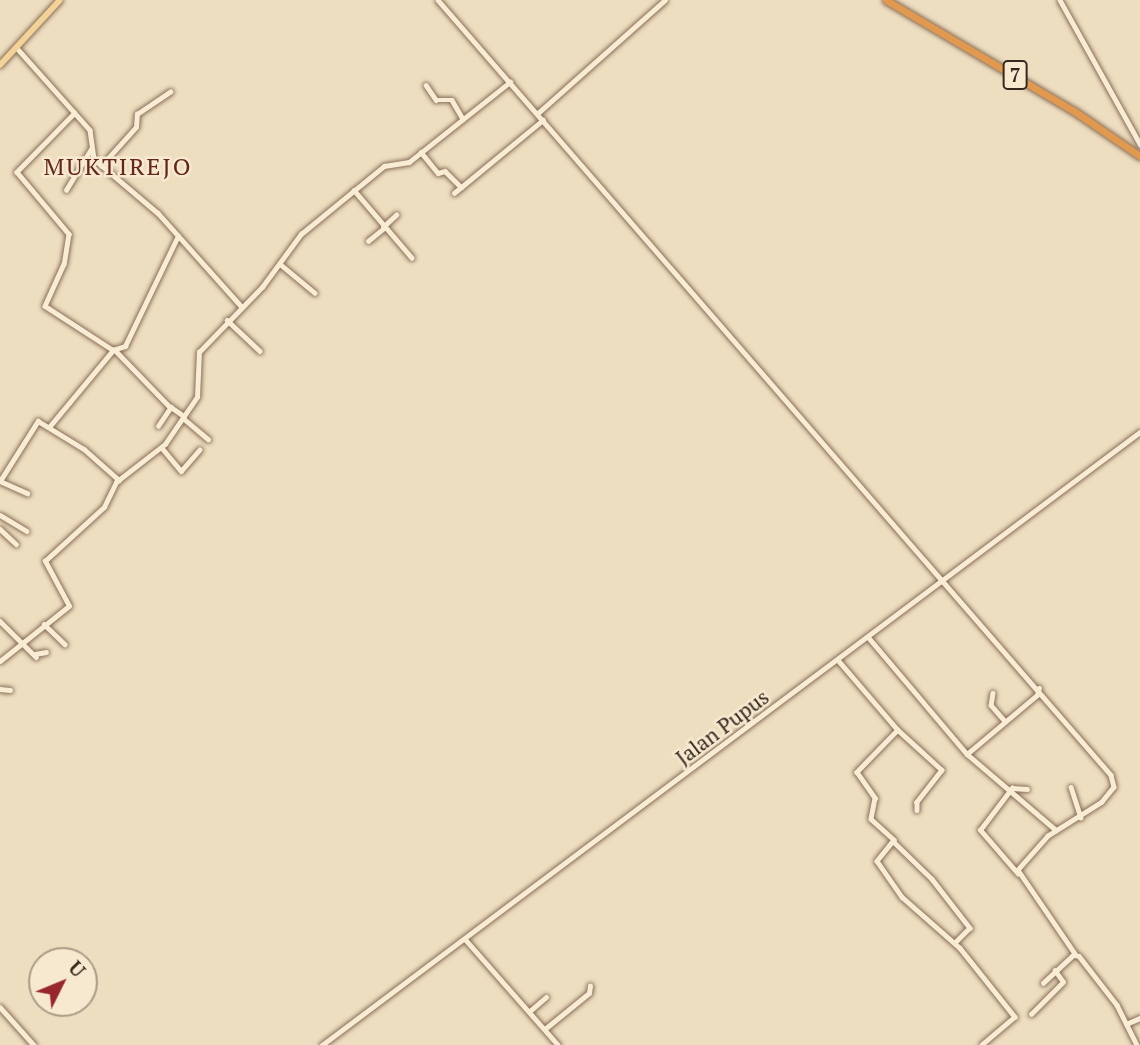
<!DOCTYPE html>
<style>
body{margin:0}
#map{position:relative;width:1140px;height:1045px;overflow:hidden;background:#eedec0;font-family:"PT Serif",serif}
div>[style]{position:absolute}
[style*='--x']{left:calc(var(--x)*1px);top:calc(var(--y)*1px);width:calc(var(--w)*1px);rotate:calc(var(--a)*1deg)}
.roads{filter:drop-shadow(0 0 2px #886f58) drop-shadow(0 0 2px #886f58)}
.minor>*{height:4.5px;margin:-2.25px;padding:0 2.25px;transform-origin:2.25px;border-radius:2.25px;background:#f9ecd4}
.major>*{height:6px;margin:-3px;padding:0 3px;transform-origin:3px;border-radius:3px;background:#f3d297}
.highway>*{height:7px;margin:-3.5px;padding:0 3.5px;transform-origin:3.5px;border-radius:3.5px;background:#e0994f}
span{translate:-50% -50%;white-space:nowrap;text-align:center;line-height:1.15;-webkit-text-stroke:5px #f6e9d0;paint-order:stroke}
.shield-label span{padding:2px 5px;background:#f6e9d0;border:2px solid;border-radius:5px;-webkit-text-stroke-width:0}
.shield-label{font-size:19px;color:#37281d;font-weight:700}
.street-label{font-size:21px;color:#37281d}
.quarter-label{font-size:24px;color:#65271b;letter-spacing:2px}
.north{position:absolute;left:28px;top:947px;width:70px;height:70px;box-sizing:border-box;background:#f6e9d0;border:2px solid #aa9c88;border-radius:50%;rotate:47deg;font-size:19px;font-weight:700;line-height:28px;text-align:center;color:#37281d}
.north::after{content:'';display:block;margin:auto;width:24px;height:32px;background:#98272d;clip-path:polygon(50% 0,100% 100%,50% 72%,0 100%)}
</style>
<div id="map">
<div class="roads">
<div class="minor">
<div style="--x:438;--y:0;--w:1026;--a:49.03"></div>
<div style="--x:1111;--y:775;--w:12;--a:76"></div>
<div style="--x:1114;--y:787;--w:19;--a:129"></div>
<div style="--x:1102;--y:802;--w:64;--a:147.8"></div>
<div style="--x:1048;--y:836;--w:45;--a:131.4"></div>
<div style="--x:1018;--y:870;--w:103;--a:55.7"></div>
<div style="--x:1060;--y:0;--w:165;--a:60.9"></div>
<div style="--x:16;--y:47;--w:111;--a:48.3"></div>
<div style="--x:90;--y:130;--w:29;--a:82"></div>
<div style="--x:94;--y:159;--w:84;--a:40.2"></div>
<div style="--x:158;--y:213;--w:126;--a:48.2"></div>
<div style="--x:426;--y:85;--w:18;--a:56"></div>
<div style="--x:436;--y:100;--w:16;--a:0"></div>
<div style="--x:452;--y:100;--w:22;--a:60"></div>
<div style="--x:75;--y:113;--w:83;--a:134.5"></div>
<div style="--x:17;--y:172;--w:81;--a:50"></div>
<div style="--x:69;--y:234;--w:30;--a:99"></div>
<div style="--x:64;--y:264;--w:46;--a:114.3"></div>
<div style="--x:45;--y:306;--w:81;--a:32.9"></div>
<div style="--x:537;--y:114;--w:171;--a:-41.7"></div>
<div style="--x:421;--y:152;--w:27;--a:51"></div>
<div style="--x:438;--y:173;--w:7;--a:-16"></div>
<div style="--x:445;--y:171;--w:23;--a:45"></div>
<div style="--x:101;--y:166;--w:52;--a:-48.1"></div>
<div style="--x:136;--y:127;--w:13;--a:-86"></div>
<div style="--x:137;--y:114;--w:40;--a:-34"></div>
<div style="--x:66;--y:190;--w:48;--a:-58.6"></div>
<div style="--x:354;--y:190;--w:89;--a:49.5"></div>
<div style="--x:454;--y:193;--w:115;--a:-39.4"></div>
<div style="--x:383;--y:227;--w:18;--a:-43"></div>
<div style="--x:368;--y:241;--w:21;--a:-39"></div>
<div style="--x:280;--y:264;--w:45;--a:39.6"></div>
<div style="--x:227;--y:320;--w:45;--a:43.2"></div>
<div style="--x:116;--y:351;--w:78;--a:46"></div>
<div style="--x:183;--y:418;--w:33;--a:40"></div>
<div style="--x:50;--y:426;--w:99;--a:-50.3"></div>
<div style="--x:113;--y:350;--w:13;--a:-18"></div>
<div style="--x:125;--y:346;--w:122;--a:-64.3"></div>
<div style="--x:158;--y:426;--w:23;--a:-56"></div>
<div style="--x:171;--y:407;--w:16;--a:35"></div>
<div style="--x:162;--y:448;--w:30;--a:50"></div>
<div style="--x:181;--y:471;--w:28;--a:-49"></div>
<div style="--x:0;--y:481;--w:71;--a:-57.7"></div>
<div style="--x:38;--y:421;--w:54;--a:31.3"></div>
<div style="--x:84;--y:449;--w:47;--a:41.5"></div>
<div style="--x:0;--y:481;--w:30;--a:24"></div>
<div style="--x:0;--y:515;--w:31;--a:31"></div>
<div style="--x:0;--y:529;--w:22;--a:43"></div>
<div style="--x:0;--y:621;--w:51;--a:45"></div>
<div style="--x:44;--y:624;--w:29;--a:44"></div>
<div style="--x:869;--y:638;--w:152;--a:49.8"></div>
<div style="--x:967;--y:754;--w:117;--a:40.5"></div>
<div style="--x:35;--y:654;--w:11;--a:-10"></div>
<div style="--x:838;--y:660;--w:92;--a:49.4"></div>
<div style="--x:898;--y:730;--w:59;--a:42.3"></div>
<div style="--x:942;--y:770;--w:41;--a:128"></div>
<div style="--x:917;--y:802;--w:8;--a:90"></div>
<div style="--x:0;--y:661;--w:88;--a:-38.6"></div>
<div style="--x:69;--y:606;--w:51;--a:-118.1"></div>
<div style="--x:45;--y:561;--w:80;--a:-42.5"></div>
<div style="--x:104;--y:507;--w:28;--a:-64"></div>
<div style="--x:116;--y:482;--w:62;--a:-37.8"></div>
<div style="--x:165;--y:444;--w:57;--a:-55.8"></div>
<div style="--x:197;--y:397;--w:45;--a:-87.5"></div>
<div style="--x:199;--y:352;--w:91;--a:-45.9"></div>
<div style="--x:262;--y:287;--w:66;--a:-53.7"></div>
<div style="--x:301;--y:234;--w:107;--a:-39.3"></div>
<div style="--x:384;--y:166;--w:25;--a:-9"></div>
<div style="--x:409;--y:162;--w:129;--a:-38.4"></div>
<div style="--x:0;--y:689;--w:10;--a:6"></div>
<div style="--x:993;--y:693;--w:12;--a:99"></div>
<div style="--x:991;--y:705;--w:20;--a:49"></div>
<div style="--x:898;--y:730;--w:59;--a:134.3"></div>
<div style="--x:857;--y:772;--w:32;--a:55"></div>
<div style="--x:875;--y:798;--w:21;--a:101"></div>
<div style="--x:871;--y:819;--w:31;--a:42"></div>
<div style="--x:894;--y:840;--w:27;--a:129"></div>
<div style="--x:877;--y:861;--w:44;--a:55.2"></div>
<div style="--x:902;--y:897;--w:77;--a:41.3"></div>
<div style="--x:960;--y:948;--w:88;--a:51.4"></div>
<div style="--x:1015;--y:1017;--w:43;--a:139.7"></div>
<div style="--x:967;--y:754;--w:92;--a:-40.1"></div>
<div style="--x:1037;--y:695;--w:7;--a:-74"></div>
<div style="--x:1071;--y:787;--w:32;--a:72"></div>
<div style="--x:894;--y:842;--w:53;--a:44.2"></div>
<div style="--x:932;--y:879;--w:62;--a:52.2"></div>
<div style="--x:970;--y:928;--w:21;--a:135"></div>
<div style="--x:1018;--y:874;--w:58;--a:-130.8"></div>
<div style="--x:980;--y:830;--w:53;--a:-52.7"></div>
<div style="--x:1012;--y:788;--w:15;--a:4"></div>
<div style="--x:465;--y:939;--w:141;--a:48.7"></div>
<div style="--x:1043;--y:983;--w:40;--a:-43"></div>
<div style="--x:1072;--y:956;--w:7;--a:0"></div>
<div style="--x:1079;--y:956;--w:62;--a:52.2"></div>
<div style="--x:1117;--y:1005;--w:45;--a:63.4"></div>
<div style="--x:0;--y:1007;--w:51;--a:48.2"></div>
<div style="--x:530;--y:1011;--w:21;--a:-41"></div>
<div style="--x:1031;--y:1014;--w:45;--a:-45"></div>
<div style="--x:1063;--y:982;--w:14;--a:-126"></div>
<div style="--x:1126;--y:1024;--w:15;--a:-23"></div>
<div style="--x:546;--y:1028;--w:55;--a:-39.1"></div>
<div style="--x:589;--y:993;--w:7;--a:-82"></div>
<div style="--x:322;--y:1045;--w:1022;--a:-36.85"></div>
</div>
<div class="major">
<div style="--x:0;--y:65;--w:88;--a:-47.3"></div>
</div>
<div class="highway">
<div style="--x:886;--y:0;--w:218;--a:30.6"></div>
<div style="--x:1074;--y:111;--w:80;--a:34.3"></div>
</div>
</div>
<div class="shield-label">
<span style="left:1015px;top:75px">7</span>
</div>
<div class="street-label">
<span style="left:722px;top:727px;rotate:-37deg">Jalan Pupus</span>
</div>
<div class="quarter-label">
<span style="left:118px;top:167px">MUKTIREJO</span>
</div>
<div class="north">U</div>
</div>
